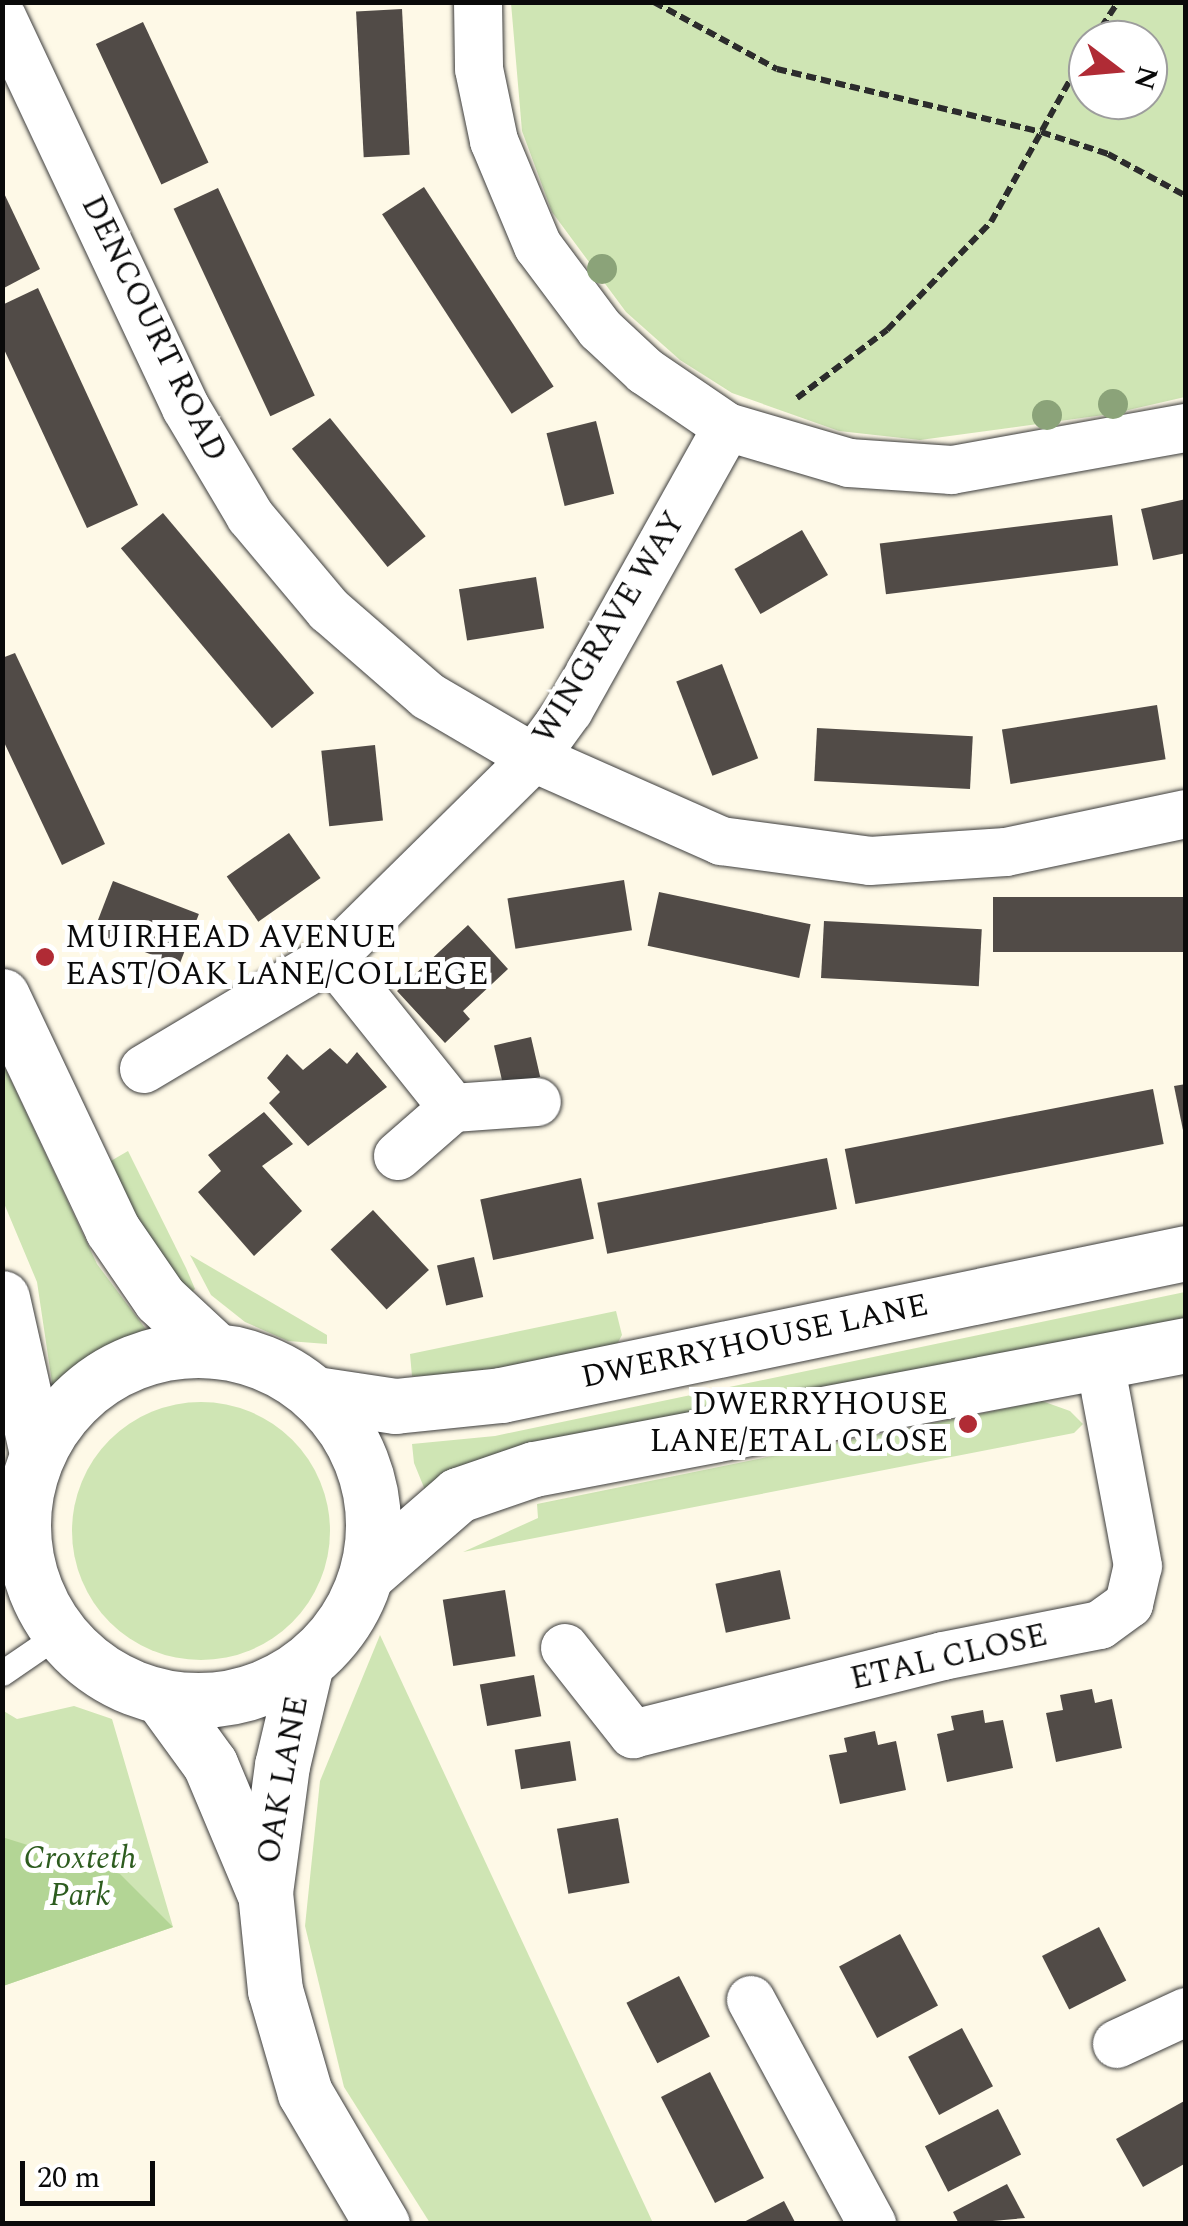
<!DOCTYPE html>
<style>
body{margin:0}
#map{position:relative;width:1188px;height:2226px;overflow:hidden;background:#fef9e7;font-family:Spectral,serif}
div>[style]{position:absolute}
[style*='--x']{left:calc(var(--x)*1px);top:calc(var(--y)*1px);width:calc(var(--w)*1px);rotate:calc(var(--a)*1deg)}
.green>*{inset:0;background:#cfe5b4}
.round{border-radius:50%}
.forest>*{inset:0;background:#b3d595}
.building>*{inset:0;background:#514b47;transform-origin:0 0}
.path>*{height:6px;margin-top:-3px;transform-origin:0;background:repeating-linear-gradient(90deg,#2c2c2c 0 10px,transparent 0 15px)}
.roads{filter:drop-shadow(0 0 2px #3d3d3d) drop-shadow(0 0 2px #3d3d3d)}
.service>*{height:25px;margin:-12.5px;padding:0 12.5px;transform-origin:12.5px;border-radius:12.5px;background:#fff}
.minor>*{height:48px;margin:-24px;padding:0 24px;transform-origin:24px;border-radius:24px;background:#fff}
.tertiary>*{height:55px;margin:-27.5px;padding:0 27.5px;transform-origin:27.5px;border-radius:27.5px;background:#fff}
.tertiary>.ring{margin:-27.5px;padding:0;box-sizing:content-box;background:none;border:55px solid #fff;border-radius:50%}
.trees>*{width:30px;height:30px;margin:-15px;border-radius:50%;background:#8ba379}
.dots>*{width:28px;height:28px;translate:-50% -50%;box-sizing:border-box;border:5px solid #fff;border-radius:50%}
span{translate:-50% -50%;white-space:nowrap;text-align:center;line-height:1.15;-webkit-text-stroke:10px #fff;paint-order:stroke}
.street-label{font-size:32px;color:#0a0a0a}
.poi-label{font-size:32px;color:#0a0a0a}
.left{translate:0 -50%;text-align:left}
.right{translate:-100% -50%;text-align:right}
.park-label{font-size:32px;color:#2d5c1f;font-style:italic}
.frame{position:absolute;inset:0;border:5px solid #0a0a0a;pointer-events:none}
.north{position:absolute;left:1068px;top:20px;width:100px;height:100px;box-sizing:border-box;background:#fff;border:2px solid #9d9d9d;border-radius:50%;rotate:106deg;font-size:28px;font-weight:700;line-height:40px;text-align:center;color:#0a0a0a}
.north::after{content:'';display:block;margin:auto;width:35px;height:45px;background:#b02b35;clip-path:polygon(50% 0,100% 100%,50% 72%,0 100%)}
.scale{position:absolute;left:20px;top:2161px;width:135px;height:45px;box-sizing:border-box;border:5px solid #0a0a0a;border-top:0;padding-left:12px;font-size:30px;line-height:35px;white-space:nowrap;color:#0a0a0a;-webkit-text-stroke:8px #fff;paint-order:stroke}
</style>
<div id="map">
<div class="green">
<div style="clip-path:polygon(evenodd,511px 3px,1185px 3px,1185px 397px,1111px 414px,920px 440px,839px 431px,732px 393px,680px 360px,626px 312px,552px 212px,522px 131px,511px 3px,1148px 40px,1148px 100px,1088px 100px,1088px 40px,1148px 40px)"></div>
<div style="clip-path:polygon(2px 1061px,97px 1264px,154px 1340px,93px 1363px,54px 1396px,37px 1282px,3px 1201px)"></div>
<div style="clip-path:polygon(128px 1151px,186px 1268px,195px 1289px,188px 1296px,147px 1244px,109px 1162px)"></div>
<div style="clip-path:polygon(190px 1255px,327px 1335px,327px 1344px,288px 1341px,245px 1322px,211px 1295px)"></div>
<div style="clip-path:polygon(1185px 1292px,1185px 1320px,425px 1490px,414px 1463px,412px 1444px,495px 1436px)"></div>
<div style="clip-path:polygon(616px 1311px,622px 1335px,616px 1346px,460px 1375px,412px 1376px,410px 1354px)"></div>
<div style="clip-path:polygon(1042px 1401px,1070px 1411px,1083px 1424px,1074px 1433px,463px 1552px,538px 1518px,537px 1504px)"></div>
<div class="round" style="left:72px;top:1402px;width:258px;height:258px"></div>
<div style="clip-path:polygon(380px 1635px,653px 2223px,430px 2223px,344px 2087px,305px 1926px,320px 1781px)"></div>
<div style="clip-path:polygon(74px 1706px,112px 1719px,173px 1927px,3px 1986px,2px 1710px,17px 1719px)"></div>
</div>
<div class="forest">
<div style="clip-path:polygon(2px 1837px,120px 1874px,173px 1927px,3px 1986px)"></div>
</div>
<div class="building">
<div style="left:402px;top:9px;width:146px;height:46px;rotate:87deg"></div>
<div style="left:143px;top:22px;width:155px;height:52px;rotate:65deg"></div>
<div style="left:424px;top:187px;width:238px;height:50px;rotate:57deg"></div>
<div style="left:218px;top:188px;width:229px;height:49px;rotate:65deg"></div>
<div style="clip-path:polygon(2px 189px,40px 269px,2px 289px)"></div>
<div style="clip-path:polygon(38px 288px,138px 505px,87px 528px,2px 345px,2px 305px)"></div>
<div style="left:330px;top:418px;width:152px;height:49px;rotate:51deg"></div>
<div style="left:596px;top:421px;width:75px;height:51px;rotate:76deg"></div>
<div style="clip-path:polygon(1186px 499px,1186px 553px,1153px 560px,1141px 509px)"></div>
<div style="left:163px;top:513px;width:235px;height:55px;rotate:50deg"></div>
<div style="left:1112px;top:515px;width:51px;height:234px;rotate:83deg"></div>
<div style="left:802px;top:530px;width:52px;height:78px;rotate:60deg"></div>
<div style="left:536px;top:577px;width:52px;height:78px;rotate:81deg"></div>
<div style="clip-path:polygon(15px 653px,105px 844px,62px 865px,2px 738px,2px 658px)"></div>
<div style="left:722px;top:664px;width:101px;height:49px;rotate:69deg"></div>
<div style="left:1157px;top:705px;width:55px;height:157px;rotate:81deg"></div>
<div style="left:817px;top:728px;width:156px;height:53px;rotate:3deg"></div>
<div style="left:375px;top:745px;width:76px;height:54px;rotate:84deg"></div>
<div style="left:289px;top:833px;width:55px;height:76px;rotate:55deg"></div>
<div style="left:624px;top:880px;width:51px;height:118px;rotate:81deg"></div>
<div style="left:113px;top:881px;width:92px;height:55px;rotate:21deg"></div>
<div style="left:659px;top:892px;width:155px;height:55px;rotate:12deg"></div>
<div style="left:1186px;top:897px;width:55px;height:193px;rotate:90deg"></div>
<div style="left:824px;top:921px;width:158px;height:57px;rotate:3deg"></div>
<div style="clip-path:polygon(468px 925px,508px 969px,463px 1011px,470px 1019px,445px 1043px,397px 991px)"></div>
<div style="left:531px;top:1037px;width:41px;height:38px;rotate:77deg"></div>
<div style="clip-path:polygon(330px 1048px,347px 1064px,357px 1052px,387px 1087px,308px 1146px,269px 1103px,280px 1092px,267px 1078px,287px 1054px,303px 1070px)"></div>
<div style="clip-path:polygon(1186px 1084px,1186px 1135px,1184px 1135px,1174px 1086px)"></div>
<div style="left:1153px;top:1089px;width:56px;height:314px;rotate:79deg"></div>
<div style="clip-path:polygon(264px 1112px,293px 1144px,262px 1166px,302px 1211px,254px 1256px,198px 1192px,221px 1171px,208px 1155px)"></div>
<div style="left:827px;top:1158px;width:52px;height:234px;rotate:79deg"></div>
<div style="left:581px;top:1178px;width:62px;height:103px;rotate:78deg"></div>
<div style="left:373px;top:1210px;width:82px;height:58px;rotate:47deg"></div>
<div style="left:474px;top:1257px;width:41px;height:38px;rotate:77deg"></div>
<div style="left:780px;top:1570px;width:50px;height:66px;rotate:78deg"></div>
<div style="left:505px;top:1590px;width:67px;height:63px;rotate:81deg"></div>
<div style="left:534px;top:1675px;width:42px;height:55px;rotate:80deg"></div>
<div style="clip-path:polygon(1092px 1689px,1095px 1703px,1112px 1699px,1122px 1748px,1056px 1762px,1046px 1713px,1063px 1710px,1060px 1695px)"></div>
<div style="clip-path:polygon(983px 1710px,985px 1723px,1003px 1720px,1013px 1768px,947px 1782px,937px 1734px,954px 1730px,951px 1716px)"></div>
<div style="clip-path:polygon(875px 1731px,878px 1745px,896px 1741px,906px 1790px,840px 1804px,829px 1755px,847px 1752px,844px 1738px)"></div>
<div style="left:570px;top:1741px;width:40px;height:56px;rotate:81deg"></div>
<div style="left:618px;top:1818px;width:66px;height:62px;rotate:80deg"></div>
<div style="left:1099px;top:1927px;width:60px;height:64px;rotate:63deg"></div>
<div style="left:900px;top:1934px;width:81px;height:69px;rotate:62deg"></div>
<div style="left:679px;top:1976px;width:68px;height:59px;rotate:63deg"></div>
<div style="left:962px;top:2028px;width:66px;height:61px;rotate:62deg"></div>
<div style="left:710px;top:2072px;width:119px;height:55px;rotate:63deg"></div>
<div style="clip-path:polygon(1186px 2100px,1186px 2163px,1143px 2187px,1116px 2139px)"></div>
<div style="left:998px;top:2109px;width:51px;height:82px;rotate:63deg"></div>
<div style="clip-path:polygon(1007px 2184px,1025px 2218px,959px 2224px,953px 2212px)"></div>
<div style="clip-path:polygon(784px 2201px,796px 2224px,740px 2224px)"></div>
</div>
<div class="path">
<div style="--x:654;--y:2;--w:140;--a:28.6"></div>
<div style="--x:777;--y:69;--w:271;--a:13.4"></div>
<div style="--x:1041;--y:132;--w:71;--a:18.2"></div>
<div style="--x:1108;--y:154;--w:89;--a:28.3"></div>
<div style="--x:1093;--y:40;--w:45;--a:-56.7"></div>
<div style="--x:797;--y:398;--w:113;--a:-37.1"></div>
<div style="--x:887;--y:330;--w:150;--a:-46.1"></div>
<div style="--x:991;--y:222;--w:199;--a:-60.9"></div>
</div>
<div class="roads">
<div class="service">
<div style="--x:2;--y:1673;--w:69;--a:-34.4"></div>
</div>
<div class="minor">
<div style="--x:478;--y:2;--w:67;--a:89.1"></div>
<div style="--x:479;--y:69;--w:74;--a:78.2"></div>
<div style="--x:494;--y:141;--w:114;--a:67.3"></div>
<div style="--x:538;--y:246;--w:104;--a:53.2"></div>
<div style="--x:600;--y:329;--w:62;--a:43"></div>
<div style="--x:645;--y:371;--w:99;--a:34.3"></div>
<div style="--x:727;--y:427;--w:127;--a:16.4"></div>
<div style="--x:849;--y:463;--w:103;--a:3.9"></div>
<div style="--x:952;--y:470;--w:238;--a:-10.2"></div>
<div style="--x:2;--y:17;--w:432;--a:64.8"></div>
<div style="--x:186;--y:408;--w:126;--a:59.3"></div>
<div style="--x:250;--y:516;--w:123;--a:50"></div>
<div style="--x:329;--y:610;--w:131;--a:41"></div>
<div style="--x:428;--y:696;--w:123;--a:30.3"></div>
<div style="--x:534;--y:758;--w:205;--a:23.9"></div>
<div style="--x:721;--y:841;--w:150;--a:7.6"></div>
<div style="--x:870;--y:861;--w:136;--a:-3.8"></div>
<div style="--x:1006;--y:852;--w:184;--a:-11.9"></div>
<div style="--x:332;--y:957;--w:193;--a:51.3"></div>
<div style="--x:453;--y:1108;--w:73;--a:138.9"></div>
<div style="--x:144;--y:1069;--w:219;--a:-30.8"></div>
<div style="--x:332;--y:957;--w:284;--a:-44.6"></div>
<div style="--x:534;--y:758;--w:59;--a:-53.9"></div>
<div style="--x:569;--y:710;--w:324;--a:-60.8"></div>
<div style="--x:453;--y:1108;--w:84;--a:-4.1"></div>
<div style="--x:565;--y:1648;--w:110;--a:51.7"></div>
<div style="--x:633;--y:1734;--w:320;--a:-14.1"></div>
<div style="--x:943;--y:1656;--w:160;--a:-11.2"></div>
<div style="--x:1100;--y:1625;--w:36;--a:-36"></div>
<div style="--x:1129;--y:1604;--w:39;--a:-77"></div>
<div style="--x:1138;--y:1566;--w:207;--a:-100.6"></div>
<div style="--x:751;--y:2000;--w:255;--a:61.6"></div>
<div style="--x:1117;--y:2044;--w:76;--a:-24.9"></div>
</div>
<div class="tertiary">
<div style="--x:2;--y:996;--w:258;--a:64.7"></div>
<div style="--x:112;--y:1229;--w:85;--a:55.6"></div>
<div style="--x:160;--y:1299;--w:76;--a:42.9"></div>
<div style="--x:2;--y:1298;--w:155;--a:77.3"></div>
<div class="ring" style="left:23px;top:1350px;width:295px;height:295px"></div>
<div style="--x:322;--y:1395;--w:74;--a:8.6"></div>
<div style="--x:395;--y:1406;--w:107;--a:-5.9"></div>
<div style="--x:501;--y:1395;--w:700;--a:-11.71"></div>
<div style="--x:366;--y:1575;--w:122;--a:-41"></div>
<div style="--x:458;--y:1495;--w:80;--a:-18.9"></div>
<div style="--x:534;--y:1469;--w:664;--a:-10.77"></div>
<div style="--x:305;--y:1668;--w:100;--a:103.3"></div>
<div style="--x:282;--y:1765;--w:128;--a:97.6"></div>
<div style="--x:265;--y:1892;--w:99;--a:84.2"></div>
<div style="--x:275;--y:1990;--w:107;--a:73.8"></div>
<div style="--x:305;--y:2093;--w:152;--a:59.6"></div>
<div style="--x:162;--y:1698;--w:82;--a:54"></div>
<div style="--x:210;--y:1764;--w:137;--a:67.2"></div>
</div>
</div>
<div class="trees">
<div style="left:602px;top:269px"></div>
<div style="left:1113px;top:404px"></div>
<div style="left:1047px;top:415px"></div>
</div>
<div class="dots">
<div style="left:45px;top:957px;background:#b02b35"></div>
<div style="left:968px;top:1424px;background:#b02b35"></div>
</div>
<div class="street-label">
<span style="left:153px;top:329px;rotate:64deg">DENCOURT ROAD</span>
<span style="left:610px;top:628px;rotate:-59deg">WINGRAVE WAY</span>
<span style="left:755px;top:1342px;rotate:-12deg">DWERRYHOUSE LANE</span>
<span style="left:949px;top:1658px;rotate:-13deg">ETAL CLOSE</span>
<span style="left:284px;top:1780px;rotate:-80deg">OAK LANE</span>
</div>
<div class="poi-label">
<span class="left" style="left:65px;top:957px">MUIRHEAD AVENUE<br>EAST/OAK LANE/COLLEGE</span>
<span class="right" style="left:948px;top:1424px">DWERRYHOUSE<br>LANE/ETAL CLOSE</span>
</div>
<div class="park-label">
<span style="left:80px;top:1878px">Croxteth<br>Park</span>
</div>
<div class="frame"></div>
<div class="north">N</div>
<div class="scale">20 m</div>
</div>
